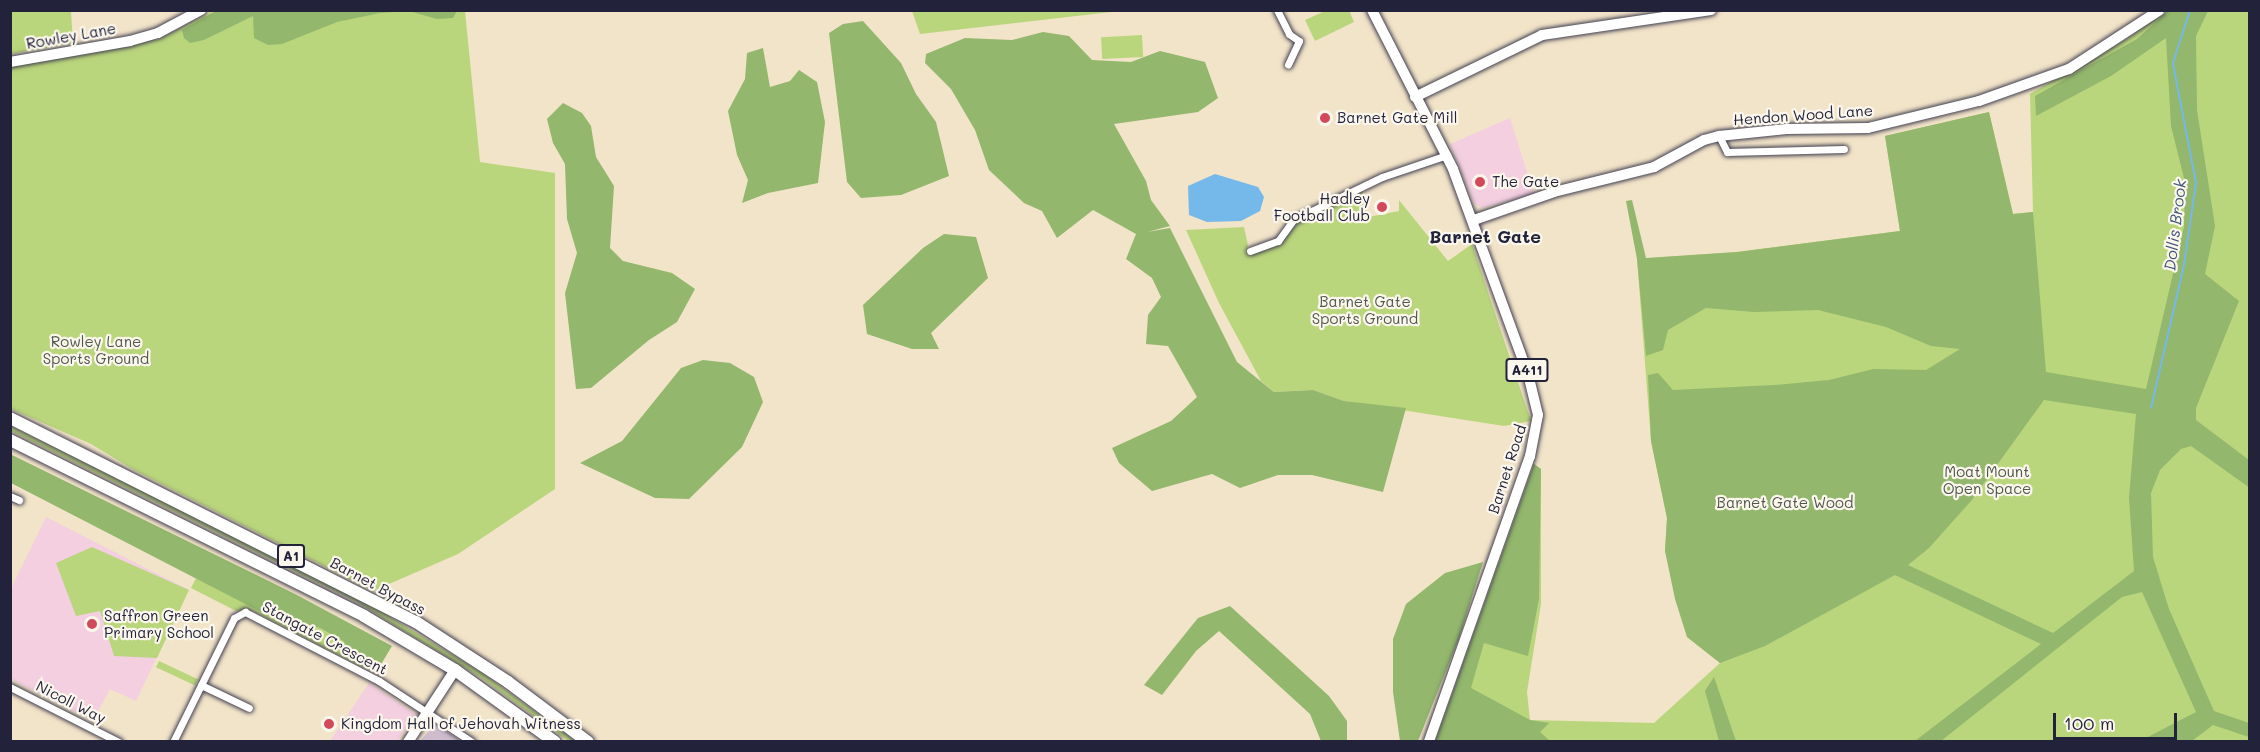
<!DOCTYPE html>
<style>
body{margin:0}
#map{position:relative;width:2260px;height:752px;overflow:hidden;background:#f2e4c9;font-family:Mali,sans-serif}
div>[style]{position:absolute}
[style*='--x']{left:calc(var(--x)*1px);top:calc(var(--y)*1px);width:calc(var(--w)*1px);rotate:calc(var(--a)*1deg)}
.built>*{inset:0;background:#f3cfdf}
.industrial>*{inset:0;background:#cfbdce}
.green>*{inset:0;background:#bad67c;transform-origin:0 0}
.forest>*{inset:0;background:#93b76c}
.water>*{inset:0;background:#75b8ea}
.stream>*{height:2px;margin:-1px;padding:0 1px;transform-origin:1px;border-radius:1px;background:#75b8ea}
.roads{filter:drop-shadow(0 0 2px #413f50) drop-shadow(0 0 2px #413f50)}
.street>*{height:7px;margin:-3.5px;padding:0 3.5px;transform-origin:3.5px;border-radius:3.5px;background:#fff}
.secondary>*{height:10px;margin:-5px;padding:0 5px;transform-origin:5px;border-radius:5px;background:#fff}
.primary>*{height:10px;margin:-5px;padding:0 5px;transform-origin:5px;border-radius:5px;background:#fff}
.highway>*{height:12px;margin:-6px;padding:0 6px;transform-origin:6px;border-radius:6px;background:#fff}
.dots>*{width:16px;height:16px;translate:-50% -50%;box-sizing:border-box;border:3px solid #fbf7ec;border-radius:50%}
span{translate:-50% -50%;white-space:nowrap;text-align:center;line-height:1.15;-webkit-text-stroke:4.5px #fbf7ec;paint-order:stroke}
.shield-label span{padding:2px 4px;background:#fbf7ec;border:2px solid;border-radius:4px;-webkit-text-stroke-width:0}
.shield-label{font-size:14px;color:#22223b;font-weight:700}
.street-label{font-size:15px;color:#22223b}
.poi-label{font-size:15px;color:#22223b}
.left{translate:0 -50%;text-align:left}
.right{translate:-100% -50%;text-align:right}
.park-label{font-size:15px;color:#50584e}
.water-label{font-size:16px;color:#3f5678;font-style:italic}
.quarter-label{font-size:18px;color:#22223b;font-weight:700}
.frame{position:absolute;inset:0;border:12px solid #22223b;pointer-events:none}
.scale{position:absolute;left:2053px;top:713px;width:124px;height:27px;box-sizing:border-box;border:3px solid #22223b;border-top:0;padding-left:8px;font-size:18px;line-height:21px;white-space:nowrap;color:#22223b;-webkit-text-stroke:4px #fbf7ec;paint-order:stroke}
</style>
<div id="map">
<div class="built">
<div style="clip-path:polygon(1510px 118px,1534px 194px,1482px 208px,1474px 203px,1450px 144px)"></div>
<div style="clip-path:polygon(46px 517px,189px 590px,136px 701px,110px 689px,93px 721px,11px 679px,10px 591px)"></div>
<div style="clip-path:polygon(369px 683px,416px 714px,397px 741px,330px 741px)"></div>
</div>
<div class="industrial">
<div style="clip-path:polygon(435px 724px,461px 741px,420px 741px)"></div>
</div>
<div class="green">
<div style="clip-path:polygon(11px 10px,71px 11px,73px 43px,11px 54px)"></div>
<div style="clip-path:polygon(1349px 10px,1354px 22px,1315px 41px,1305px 20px,1325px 11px)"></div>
<div style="clip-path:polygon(213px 11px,465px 11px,480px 162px,555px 173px,555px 489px,458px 554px,373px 591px,134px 470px,91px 444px,11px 409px,10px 67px,159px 39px)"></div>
<div style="clip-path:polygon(912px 11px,912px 10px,1120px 11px,920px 34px)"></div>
<div style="clip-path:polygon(2166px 11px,2249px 11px,2249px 741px,1435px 742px,1534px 464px,1541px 469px,1541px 604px,1527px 692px,1530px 720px,1654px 723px,1720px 663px,1687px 637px,1665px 551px,1667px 518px,1651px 441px,1637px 259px,1737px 252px,1900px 231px,1885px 136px,1989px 112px,2013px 214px,2033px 212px,2030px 94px,2125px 40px)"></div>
<div style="left:1142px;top:35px;width:22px;height:41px;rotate:87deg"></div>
<div style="clip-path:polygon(1362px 189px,1368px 217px,1399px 211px,1399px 200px,1448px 261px,1472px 244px,1531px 421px,1504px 426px,1344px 401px,1313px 390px,1274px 392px,1261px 381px,1219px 303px,1186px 230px,1244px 227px,1249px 250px,1278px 240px,1293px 220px)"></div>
<div style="clip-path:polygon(10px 426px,362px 600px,482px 673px,575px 741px,568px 741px,480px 677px,355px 601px,11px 431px)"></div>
<div style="clip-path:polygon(92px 547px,189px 590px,157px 658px,114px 656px,100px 611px,76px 616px,56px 563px)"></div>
<div style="clip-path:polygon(197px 576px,261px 612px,320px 628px,343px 641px,364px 668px,251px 610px,236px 611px,191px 588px)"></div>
<div style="left:159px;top:661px;width:43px;height:7px;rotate:25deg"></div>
</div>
<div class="forest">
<div style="clip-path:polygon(218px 10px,457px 10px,457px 11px,453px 18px,437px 19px,409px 11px,380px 13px,337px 22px,282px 44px,268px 45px,254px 38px,253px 16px,204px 40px,190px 43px,184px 38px,182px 30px)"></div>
<div style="clip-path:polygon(evenodd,2169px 10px,2208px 11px,2196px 36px,2197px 110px,2215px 226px,2205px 274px,2239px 301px,2196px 408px,2196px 420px,2249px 460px,2250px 488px,2191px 446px,2181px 449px,2160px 470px,2151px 493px,2153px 557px,2169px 609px,2214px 711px,2249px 723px,2249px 737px,2213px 725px,2192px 741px,2140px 741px,2196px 712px,2142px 592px,2122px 597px,1941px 741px,1915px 741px,2041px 644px,1895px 575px,1765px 646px,1720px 663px,1687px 637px,1675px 599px,1665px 551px,1667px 518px,1651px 441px,1648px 375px,1658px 373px,1673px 390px,1774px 385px,1829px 380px,1873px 369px,1926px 370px,1960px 349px,1931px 346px,1886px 327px,1818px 310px,1754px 312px,1706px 308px,1668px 330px,1663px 350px,1646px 356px,1637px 259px,1626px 201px,1632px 200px,1646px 258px,1737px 252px,1900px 231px,1885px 136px,1989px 112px,2013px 214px,2033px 212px,2046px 372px,2146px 389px,2184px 227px,2185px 182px,2171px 126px,2166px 38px,2111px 76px,2036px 116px,2035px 96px,2137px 39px,2169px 10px,2044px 400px,2136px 414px,2129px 498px,2134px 571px,2053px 633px,1908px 565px,1929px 548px,1971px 501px,2044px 400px)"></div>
<div style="clip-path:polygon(863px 21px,901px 63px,916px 94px,936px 122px,949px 176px,901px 195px,861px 198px,847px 182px,829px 33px,843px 24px)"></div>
<div style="clip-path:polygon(1043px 32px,1069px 36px,1092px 60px,1131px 62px,1160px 51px,1205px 62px,1218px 98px,1198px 112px,1114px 124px,1146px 181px,1151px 200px,1170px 226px,1147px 232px,1170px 228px,1237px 362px,1274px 392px,1313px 390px,1344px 401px,1406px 408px,1383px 492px,1312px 475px,1278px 475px,1240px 488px,1212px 474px,1152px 491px,1119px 463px,1112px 448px,1171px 421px,1197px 397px,1168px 346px,1146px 344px,1148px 315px,1161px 297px,1152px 278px,1126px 259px,1136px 234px,1093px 210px,1057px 238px,1042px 211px,1024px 203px,989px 170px,975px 130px,951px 89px,925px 63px,926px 54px,965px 38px,1012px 40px)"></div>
<div style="clip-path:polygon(763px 48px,770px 87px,790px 81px,799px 70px,817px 82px,825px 122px,818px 183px,768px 193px,742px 203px,748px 180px,737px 155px,728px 111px,745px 79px,747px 53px)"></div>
<div style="clip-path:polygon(563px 103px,582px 113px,591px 126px,596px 157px,614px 186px,610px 248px,623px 261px,672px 273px,695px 289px,677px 322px,649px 340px,591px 388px,576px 389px,565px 293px,577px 253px,567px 219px,565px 164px,553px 143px,547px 119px)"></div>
<div style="clip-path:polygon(944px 234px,976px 237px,988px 278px,931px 333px,939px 349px,912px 349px,867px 334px,863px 305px,923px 248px)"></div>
<div style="clip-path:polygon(703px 360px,730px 363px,754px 377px,763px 402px,742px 447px,689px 499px,655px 498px,580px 463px,622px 441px,681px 368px)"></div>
<div style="clip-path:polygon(10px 454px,295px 594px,392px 646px,377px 671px,364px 668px,343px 641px,320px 628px,261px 612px,11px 483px)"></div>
<div style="clip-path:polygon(1534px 464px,1541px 469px,1539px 599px,1528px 656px,1484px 643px,1471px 688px,1530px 720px,1549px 723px,1540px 732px,1550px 741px,1435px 742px)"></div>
<div style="clip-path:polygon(1483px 562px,1459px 638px,1418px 741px,1400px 741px,1393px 692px,1393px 639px,1406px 604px,1445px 573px)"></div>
<div style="clip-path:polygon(1230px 606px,1329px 696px,1347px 721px,1347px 741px,1321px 741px,1310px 714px,1219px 631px,1196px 651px,1162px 695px,1144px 685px,1198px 618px)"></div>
<div style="clip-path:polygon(1714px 677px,1736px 741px,1719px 741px,1705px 691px)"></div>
</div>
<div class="water">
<div style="clip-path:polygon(1215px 174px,1258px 187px,1264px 197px,1260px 211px,1241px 221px,1207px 222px,1189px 215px,1188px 186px)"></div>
</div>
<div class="stream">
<div style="--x:2151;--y:408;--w:147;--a:-77"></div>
<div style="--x:2184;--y:265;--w:83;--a:-81.7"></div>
<div style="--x:2196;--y:183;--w:122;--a:-100.9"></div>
<div style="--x:2173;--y:63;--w:56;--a:-72.2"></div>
</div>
<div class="roads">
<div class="street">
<div style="--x:1277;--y:10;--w:27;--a:63"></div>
<div style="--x:1289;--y:34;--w:12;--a:35"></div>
<div style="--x:1299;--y:41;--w:26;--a:115"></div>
<div style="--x:1719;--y:136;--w:18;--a:63"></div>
<div style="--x:1727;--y:152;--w:117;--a:-1.5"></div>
<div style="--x:1250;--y:251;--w:30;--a:-20"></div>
<div style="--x:1278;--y:241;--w:26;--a:-54"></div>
<div style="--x:1293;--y:220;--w:99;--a:-25.8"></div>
<div style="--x:1382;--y:177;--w:69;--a:-18.7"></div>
<div style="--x:10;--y:496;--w:10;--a:24"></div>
<div style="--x:201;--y:685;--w:53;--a:25.6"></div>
<div style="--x:10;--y:687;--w:122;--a:26.8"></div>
<div style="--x:173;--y:742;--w:138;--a:-63.8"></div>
<div style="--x:234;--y:618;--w:13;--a:-29"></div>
<div style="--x:245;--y:612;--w:151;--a:27.2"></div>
<div style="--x:379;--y:681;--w:111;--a:33.3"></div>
</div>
<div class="secondary">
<div style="--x:10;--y:62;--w:122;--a:-9.9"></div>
<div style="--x:130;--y:41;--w:29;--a:-16"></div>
<div style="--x:158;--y:33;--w:49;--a:-28.1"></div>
<div style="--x:1415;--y:97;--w:141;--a:-26"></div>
<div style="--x:1542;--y:35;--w:171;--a:-8.4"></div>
<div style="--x:1474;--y:220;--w:85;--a:-19.3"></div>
<div style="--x:1554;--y:192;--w:103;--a:-14"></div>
<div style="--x:1654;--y:167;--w:57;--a:-28.4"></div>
<div style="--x:1704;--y:140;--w:16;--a:-15"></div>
<div style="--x:1719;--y:136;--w:68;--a:-5.9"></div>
<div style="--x:1787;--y:129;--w:81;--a:-0.7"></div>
<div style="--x:1868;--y:128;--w:114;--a:-13.7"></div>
<div style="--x:1979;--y:101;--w:96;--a:-19.6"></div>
<div style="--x:2069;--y:69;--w:108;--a:-33"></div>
<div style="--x:408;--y:742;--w:86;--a:-56.9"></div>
</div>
<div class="primary">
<div style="--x:1372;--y:10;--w:178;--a:63"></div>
<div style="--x:1453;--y:169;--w:218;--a:69.9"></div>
<div style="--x:1528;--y:374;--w:42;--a:76.3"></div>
<div style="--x:1538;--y:415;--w:42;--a:101"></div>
<div style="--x:1530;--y:456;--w:303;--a:109.5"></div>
</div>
<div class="highway">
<div style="--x:10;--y:418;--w:454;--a:26.7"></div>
<div style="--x:416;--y:622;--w:110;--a:33.1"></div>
<div style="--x:508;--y:682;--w:100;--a:36.9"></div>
<div style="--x:10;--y:440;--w:395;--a:26.4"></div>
<div style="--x:364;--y:616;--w:106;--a:30.7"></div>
<div style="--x:455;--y:670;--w:123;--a:35.8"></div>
</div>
</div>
<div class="dots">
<div style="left:1325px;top:118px;background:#d1495b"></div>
<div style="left:1480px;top:182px;background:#d1495b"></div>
<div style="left:1382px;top:207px;background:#d1495b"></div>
<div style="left:92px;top:624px;background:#d1495b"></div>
<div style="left:329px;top:724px;background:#d1495b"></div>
</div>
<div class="shield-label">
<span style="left:1527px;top:370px">A411</span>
<span style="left:291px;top:556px">A1</span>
</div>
<div class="street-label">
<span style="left:71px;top:36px;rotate:-10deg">Rowley Lane</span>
<span style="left:1803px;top:115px;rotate:-4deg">Hendon Wood Lane</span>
<span style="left:1507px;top:469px;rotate:-72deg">Barnet Road</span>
<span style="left:378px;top:586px;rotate:28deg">Barnet Bypass</span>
<span style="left:325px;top:638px;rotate:28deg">Stangate Crescent</span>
<span style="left:71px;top:702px;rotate:27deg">Nicoll Way</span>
</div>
<div class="poi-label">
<span class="left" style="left:1337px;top:118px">Barnet Gate Mill</span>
<span class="left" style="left:1492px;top:182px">The Gate</span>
<span class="right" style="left:1370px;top:207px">Hadley<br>Football Club</span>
<span class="left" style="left:104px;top:624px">Saffron Green<br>Primary School</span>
<span class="left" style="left:341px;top:724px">Kingdom Hall of Jehovah Witness</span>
</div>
<div class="park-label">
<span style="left:1365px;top:310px">Barnet Gate<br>Sports Ground</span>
<span style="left:96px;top:350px">Rowley Lane<br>Sports Ground</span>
<span style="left:1987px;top:480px">Moat Mount<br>Open Space</span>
<span style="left:1785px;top:503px">Barnet Gate Wood</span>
</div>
<div class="water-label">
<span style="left:2175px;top:225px;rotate:-83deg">Dollis Brook</span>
</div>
<div class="quarter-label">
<span style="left:1485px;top:236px">Barnet Gate</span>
</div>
<div class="frame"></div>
<div class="scale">100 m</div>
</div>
